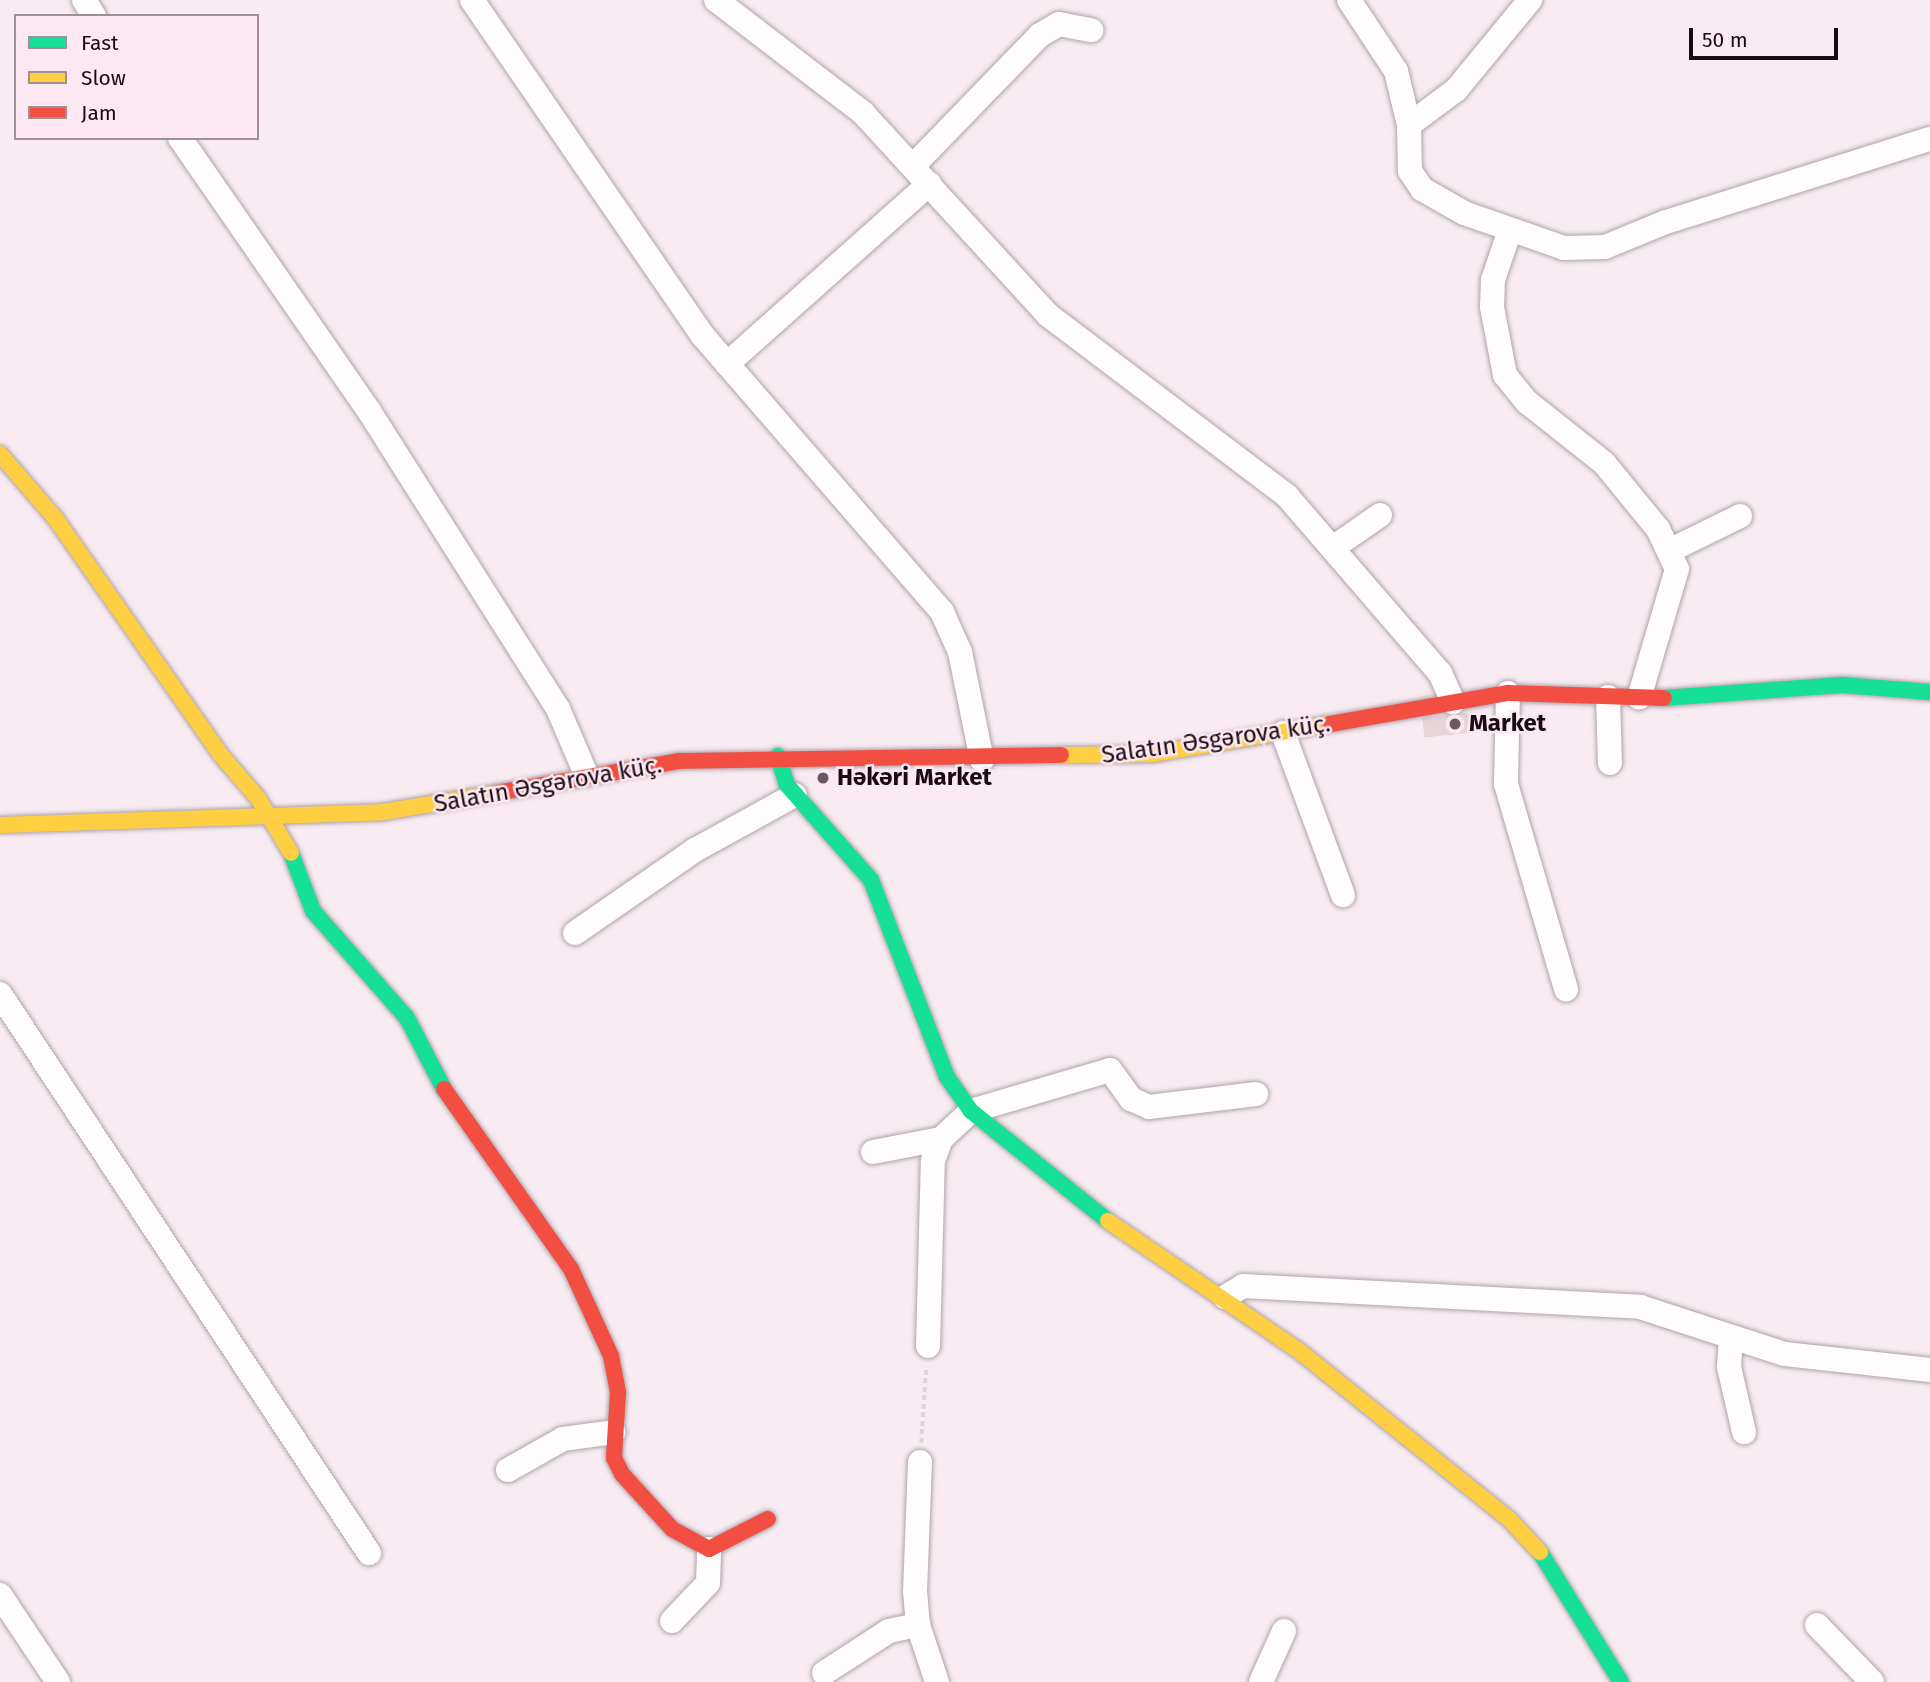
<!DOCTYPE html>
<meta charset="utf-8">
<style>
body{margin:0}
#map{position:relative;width:1930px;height:1682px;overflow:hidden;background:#f8ecf2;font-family:"Fira Sans",sans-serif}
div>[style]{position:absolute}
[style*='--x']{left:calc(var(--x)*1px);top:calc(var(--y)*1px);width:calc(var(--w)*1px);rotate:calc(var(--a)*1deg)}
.building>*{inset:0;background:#e6d4d9;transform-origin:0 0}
.path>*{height:3.5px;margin-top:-1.75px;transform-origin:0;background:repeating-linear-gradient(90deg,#d9d5d8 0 5px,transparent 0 8.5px)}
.roads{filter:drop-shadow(0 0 2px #afa3a9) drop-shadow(0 0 2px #afa3a9)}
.street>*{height:24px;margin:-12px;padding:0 12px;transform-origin:12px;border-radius:12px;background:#fefcfd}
.fast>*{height:16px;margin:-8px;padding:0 8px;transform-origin:8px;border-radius:8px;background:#16e098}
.slow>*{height:16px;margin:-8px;padding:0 8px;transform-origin:8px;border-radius:8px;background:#ffcf43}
.jam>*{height:16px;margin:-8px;padding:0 8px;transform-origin:8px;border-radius:8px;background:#f24e42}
.dots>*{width:19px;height:19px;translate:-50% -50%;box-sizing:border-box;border:4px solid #fde7f2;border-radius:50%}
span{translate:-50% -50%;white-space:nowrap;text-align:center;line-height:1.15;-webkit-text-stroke:5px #fde7f2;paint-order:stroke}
.poi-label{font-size:24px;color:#170c12;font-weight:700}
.left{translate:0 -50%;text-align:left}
.street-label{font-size:24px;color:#170c12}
.legend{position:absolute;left:14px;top:14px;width:245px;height:126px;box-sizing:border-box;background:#fde7f2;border:2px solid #a18f98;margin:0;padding:9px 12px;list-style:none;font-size:21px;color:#170c12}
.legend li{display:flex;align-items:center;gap:14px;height:35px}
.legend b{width:35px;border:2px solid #a18f98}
.scale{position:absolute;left:1689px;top:28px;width:149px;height:32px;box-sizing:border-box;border:4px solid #170c12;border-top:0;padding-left:9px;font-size:21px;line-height:24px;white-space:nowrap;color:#170c12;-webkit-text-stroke:5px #fde7f2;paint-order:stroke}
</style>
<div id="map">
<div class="building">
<div style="left:1476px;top:712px;width:20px;height:54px;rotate:84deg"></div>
</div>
<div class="path">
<div style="--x:921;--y:1443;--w:76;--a:-86.2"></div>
</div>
<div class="roads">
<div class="street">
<div style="--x:84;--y:0;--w:19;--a:58"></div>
<div style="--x:472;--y:0;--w:408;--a:55.5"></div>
<div style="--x:703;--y:336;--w:365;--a:49.1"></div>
<div style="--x:942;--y:612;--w:44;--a:65.8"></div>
<div style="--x:960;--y:652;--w:110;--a:78.5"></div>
<div style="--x:716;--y:0;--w:185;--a:37.5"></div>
<div style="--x:863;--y:113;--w:274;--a:47.5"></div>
<div style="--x:1048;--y:315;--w:300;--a:37.1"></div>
<div style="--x:1287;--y:496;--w:234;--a:49.2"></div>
<div style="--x:1440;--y:673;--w:32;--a:66"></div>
<div style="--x:1349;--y:0;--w:85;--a:56.5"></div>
<div style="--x:1396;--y:71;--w:56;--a:76.5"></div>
<div style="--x:1409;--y:125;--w:46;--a:88.8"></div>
<div style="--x:1410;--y:171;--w:22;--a:56"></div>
<div style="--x:1422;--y:189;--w:48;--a:29.7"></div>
<div style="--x:1464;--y:213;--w:106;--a:19.3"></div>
<div style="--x:1564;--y:248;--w:41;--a:-1.4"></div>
<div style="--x:1605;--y:247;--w:66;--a:-22.3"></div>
<div style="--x:1666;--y:222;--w:277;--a:-17.5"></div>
<div style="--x:1409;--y:125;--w:59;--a:-36.7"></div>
<div style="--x:1456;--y:90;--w:117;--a:-50.6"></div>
<div style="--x:180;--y:138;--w:332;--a:55.3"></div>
<div style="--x:369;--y:411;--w:353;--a:57.6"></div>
<div style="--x:558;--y:709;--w:71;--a:66.7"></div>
<div style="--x:913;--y:166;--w:182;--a:-45.9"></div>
<div style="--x:1040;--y:35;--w:22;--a:-30"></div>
<div style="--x:1059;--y:24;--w:33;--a:11"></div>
<div style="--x:1510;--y:230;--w:53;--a:108.8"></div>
<div style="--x:1493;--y:280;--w:27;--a:92"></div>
<div style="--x:1492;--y:307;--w:69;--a:79.2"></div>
<div style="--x:1505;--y:375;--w:35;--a:51"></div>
<div style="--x:1527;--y:402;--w:98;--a:38.4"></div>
<div style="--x:1604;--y:463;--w:85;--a:50.7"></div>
<div style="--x:1658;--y:529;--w:44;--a:64.6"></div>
<div style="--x:1677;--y:569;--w:134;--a:106.4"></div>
<div style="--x:727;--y:364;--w:271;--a:-41.7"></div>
<div style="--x:1334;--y:547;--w:56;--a:-34.8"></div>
<div style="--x:1671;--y:550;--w:77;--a:-26.2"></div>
<div style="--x:1508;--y:693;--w:91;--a:91.3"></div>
<div style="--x:1506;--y:784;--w:214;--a:73.7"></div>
<div style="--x:1608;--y:697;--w:66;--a:88.3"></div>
<div style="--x:1283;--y:733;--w:173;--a:69.7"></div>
<div style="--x:575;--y:933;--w:146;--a:-34.7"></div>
<div style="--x:695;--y:850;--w:114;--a:-28.8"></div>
<div style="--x:0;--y:994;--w:670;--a:56.57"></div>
<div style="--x:873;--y:1152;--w:69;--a:-10.8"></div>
<div style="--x:1225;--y:1297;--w:21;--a:-31"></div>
<div style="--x:1243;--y:1286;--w:398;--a:3"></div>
<div style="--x:1640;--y:1307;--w:152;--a:18"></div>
<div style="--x:1785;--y:1354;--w:146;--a:6.3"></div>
<div style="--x:1731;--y:1338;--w:29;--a:94"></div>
<div style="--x:1729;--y:1367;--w:67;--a:77"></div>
<div style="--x:928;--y:1346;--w:185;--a:-88.5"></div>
<div style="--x:933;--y:1161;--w:23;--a:-70"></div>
<div style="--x:941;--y:1139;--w:41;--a:-43"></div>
<div style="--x:971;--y:1111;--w:145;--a:-16.4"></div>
<div style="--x:1110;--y:1070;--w:36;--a:54"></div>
<div style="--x:1131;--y:1099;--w:20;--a:24"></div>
<div style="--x:1149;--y:1107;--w:108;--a:-6.9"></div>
<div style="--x:920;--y:1462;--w:129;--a:92.2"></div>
<div style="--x:915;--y:1591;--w:34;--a:85"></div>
<div style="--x:918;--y:1625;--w:60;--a:71.6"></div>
<div style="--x:508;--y:1470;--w:63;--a:-29.4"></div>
<div style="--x:563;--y:1439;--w:51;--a:-7.8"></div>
<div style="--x:0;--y:1595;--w:105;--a:56.3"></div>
<div style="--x:672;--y:1621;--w:52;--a:-46.5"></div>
<div style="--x:708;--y:1583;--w:34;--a:-88"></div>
<div style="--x:1817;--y:1625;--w:79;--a:46"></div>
<div style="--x:824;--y:1673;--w:77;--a:-32.9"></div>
<div style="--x:889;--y:1631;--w:30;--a:-12"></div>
<div style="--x:1261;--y:1682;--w:56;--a:-65.7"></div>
</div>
<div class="fast">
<div style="--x:1664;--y:698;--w:178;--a:-4.2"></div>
<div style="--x:1842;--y:685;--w:88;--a:4.5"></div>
<div style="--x:778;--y:756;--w:30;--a:73"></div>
<div style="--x:787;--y:785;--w:127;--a:48.5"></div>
<div style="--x:871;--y:880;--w:211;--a:68.9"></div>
<div style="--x:947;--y:1077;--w:42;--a:54.8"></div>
<div style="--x:971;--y:1111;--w:176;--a:38.8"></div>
<div style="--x:291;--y:853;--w:62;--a:69.2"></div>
<div style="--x:313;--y:911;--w:142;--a:48.7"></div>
<div style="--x:407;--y:1018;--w:80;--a:62.5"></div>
<div style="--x:1540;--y:1552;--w:153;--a:58.1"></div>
</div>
<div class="slow">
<div style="--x:0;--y:454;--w:84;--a:49.3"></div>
<div style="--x:55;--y:518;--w:288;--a:55"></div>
<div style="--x:220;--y:754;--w:58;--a:49.2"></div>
<div style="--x:258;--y:798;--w:64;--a:59"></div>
<div style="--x:1061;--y:755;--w:91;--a:-0.6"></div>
<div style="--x:1152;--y:754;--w:181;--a:-9.6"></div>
<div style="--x:0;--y:825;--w:383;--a:-1.9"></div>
<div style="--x:383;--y:812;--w:115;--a:-9.5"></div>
<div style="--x:1108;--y:1221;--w:230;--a:34.2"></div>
<div style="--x:1298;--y:1350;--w:272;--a:38.7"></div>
<div style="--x:1510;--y:1520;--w:44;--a:46.8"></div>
</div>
<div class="jam">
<div style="--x:1330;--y:724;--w:181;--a:-9.9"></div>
<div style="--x:1508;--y:693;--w:156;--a:1.8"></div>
<div style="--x:496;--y:793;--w:186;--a:-9.9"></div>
<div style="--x:679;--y:761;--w:382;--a:-0.9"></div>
<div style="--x:444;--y:1089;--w:220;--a:54.8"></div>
<div style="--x:571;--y:1269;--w:96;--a:65.3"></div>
<div style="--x:611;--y:1356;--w:37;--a:79"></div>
<div style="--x:618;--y:1392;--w:66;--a:93.5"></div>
<div style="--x:614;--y:1458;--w:18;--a:63"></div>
<div style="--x:622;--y:1474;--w:74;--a:47.7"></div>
<div style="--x:672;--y:1529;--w:42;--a:28.4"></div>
<div style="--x:709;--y:1549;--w:66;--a:-27"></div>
</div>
</div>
<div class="dots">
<div style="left:1455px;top:724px;background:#665a60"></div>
<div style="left:823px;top:778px;background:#665a60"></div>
</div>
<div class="poi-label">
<span class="left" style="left:1469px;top:724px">Market</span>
<span class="left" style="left:837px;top:778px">Həkəri Market</span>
</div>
<div class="street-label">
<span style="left:1216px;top:740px;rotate:-8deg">Salatın Əsgərova küç.</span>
<span style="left:548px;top:785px;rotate:-10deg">Salatın Əsgərova küç.</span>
</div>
<ul class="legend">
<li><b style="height:9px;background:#16e098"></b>Fast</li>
<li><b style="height:9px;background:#ffcf43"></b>Slow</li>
<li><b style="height:9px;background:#f24e42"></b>Jam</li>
</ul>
<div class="scale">50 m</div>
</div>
